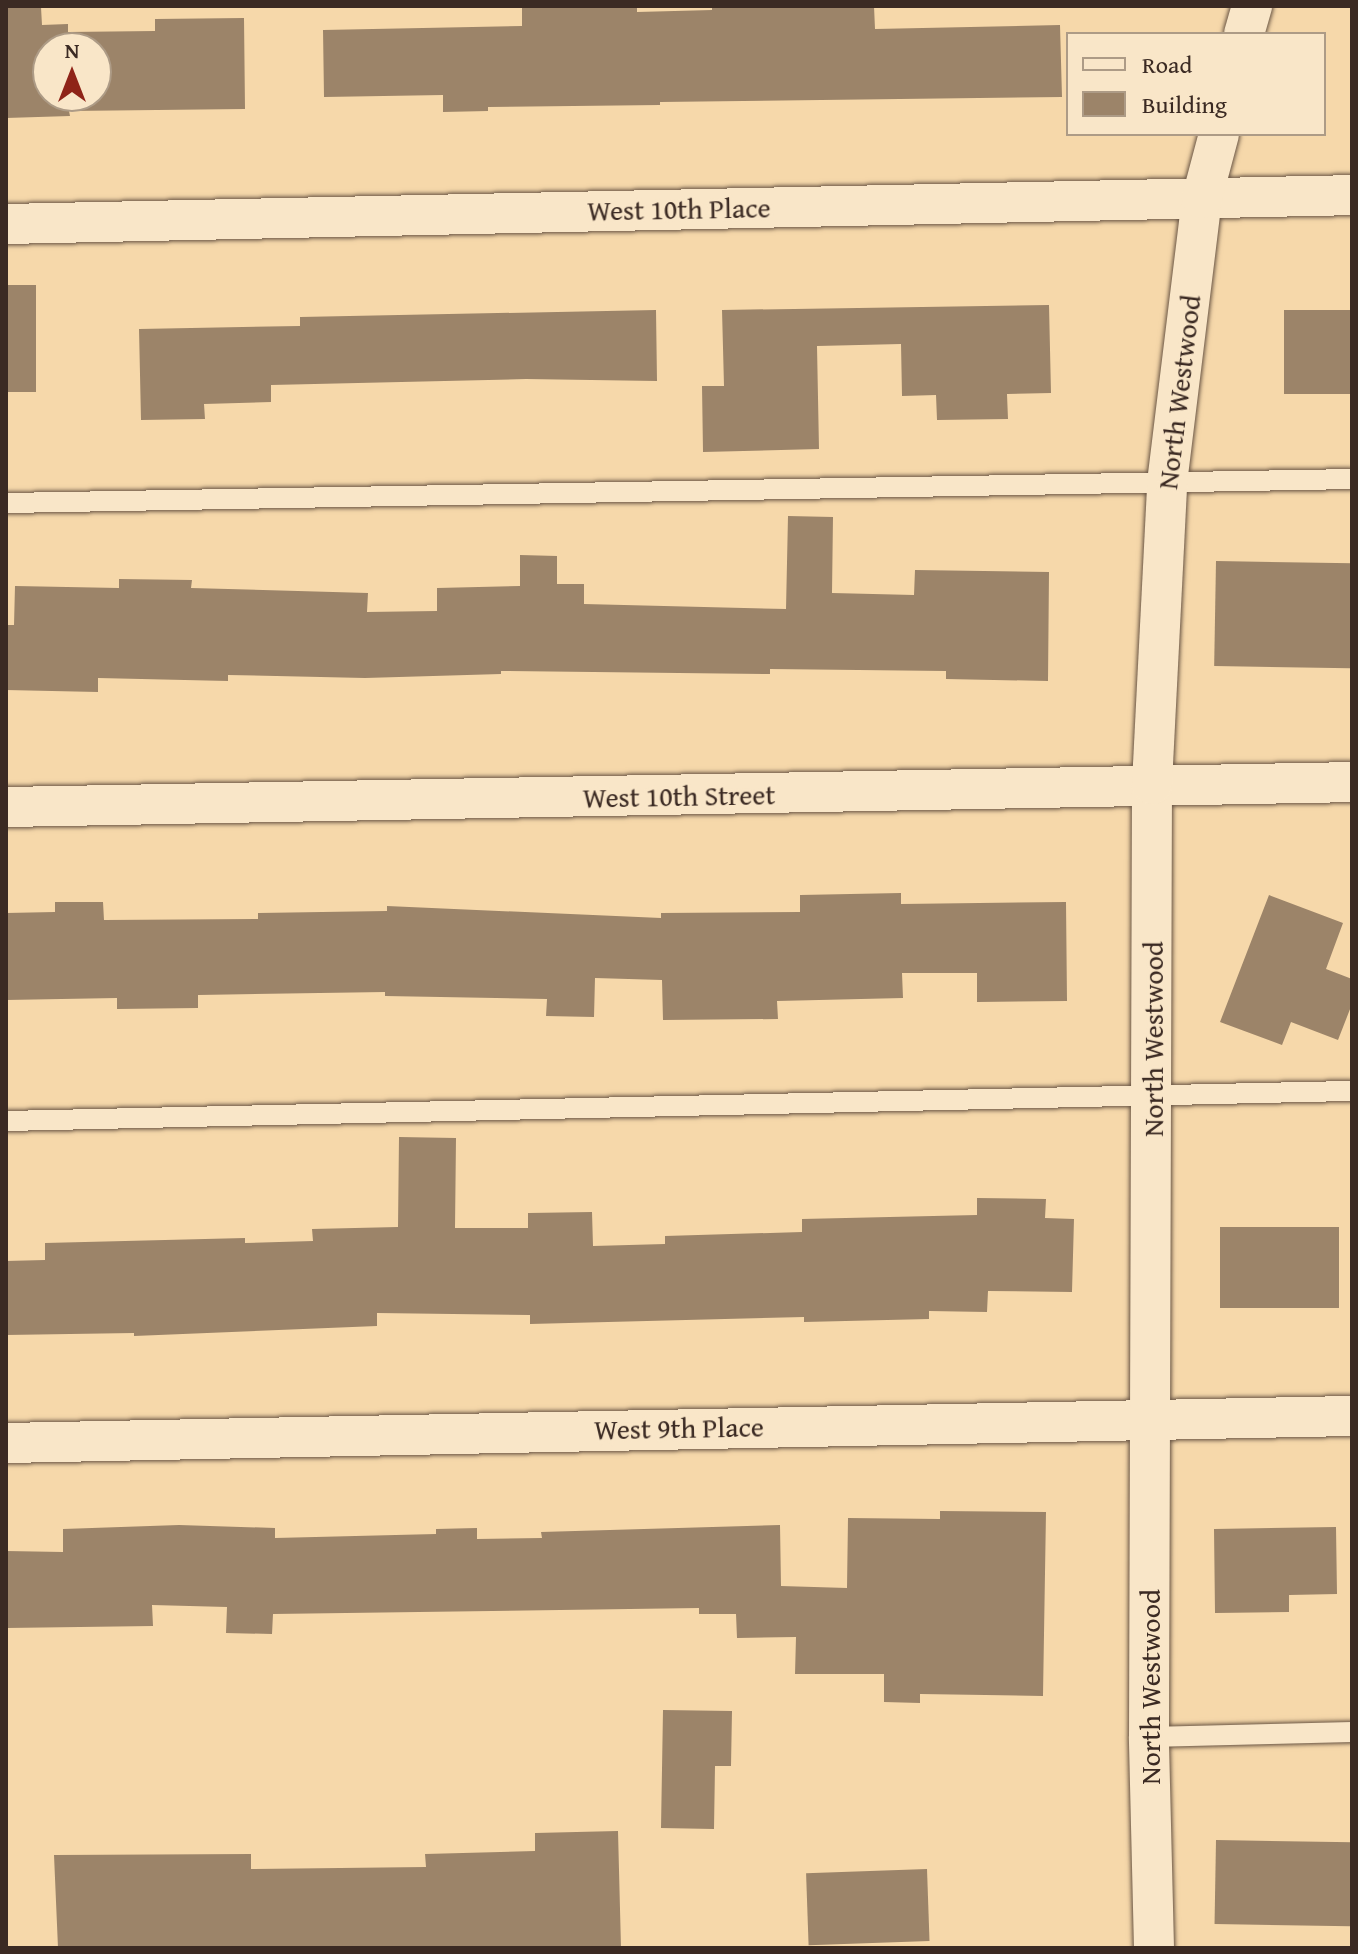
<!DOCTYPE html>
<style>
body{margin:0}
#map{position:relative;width:1358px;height:1954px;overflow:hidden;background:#f6d8aa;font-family:"Gentium Book Plus",serif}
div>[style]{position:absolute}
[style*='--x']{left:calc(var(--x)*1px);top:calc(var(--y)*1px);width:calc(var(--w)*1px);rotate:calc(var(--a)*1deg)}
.building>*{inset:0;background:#9c8469;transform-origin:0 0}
.roads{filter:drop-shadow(0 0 2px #6a5645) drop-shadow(0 0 2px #6a5645)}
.lane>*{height:20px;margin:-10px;padding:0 10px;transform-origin:10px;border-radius:10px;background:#f9e6c8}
.street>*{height:40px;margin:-20px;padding:0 20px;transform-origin:20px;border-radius:20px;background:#f9e6c8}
span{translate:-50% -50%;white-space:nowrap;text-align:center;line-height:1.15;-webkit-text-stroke:6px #f9e6c8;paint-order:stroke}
.street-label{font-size:28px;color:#3b2a23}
.frame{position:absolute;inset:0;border:8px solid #3b2a23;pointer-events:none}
.legend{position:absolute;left:1066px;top:32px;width:260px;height:104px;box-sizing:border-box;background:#f9e6c8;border:2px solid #ad9b86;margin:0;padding:10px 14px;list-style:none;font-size:24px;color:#3b2a23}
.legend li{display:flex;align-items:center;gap:16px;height:40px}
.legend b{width:40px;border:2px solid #ad9b86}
.north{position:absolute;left:32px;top:32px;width:80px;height:80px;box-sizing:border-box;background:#f9e6c8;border:2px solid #ad9b86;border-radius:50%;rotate:0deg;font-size:22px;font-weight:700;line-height:32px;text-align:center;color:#3b2a23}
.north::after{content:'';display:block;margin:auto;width:28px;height:36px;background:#8f2418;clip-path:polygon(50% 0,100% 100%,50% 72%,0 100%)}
</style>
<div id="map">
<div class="building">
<div style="clip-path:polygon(522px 6px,637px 6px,637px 12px,712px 10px,712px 6px,874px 6px,875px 29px,1060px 25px,1062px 97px,660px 102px,660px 105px,488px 107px,488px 111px,443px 112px,443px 95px,324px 97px,323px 30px,522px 26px)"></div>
<div style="clip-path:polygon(evenodd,41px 7px,42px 25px,68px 24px,68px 32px,155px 31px,155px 19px,244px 18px,245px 109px,69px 111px,70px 116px,6px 118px,6px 8px,41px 7px,48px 48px,96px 48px,96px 96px,48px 96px,48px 48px)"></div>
<div style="left:6px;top:285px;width:30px;height:107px"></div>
<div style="clip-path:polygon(1049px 305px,1051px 393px,1007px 394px,1008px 419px,937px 420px,936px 395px,902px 396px,901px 344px,817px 346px,819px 449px,703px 452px,702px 386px,724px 386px,722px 310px)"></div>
<div style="clip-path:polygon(656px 310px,657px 381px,526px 379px,271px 385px,271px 402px,204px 404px,205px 419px,141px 420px,139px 329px,300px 326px,300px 317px)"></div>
<div style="left:1284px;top:310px;width:68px;height:84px"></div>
<div style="clip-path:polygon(788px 516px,833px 517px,832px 593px,914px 595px,915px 570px,1049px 572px,1048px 681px,946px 679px,946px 671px,770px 669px,770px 674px,501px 671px,501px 674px,365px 678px,228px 675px,228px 681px,98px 678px,98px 692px,6px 690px,6px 625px,14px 625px,15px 586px,119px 588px,119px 579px,192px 580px,191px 588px,368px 593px,367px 612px,437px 611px,437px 588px,520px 586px,520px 555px,557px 556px,557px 584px,584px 584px,584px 604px,786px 609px)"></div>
<div style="left:1216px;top:561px;width:136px;height:105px;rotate:1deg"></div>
<div style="clip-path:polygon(901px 893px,901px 904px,1066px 902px,1067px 1001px,977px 1002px,977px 973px,902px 973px,903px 998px,777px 1001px,778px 1019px,663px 1020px,662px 980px,595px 978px,594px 1017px,546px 1016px,547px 999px,385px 996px,385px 992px,198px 995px,198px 1008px,117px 1009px,117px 998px,6px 1000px,6px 913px,55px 912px,55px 902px,103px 902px,104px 920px,258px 919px,258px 913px,387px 911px,387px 906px,661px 918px,661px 913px,800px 912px,800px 895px)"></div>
<div style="clip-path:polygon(1269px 895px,1343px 923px,1326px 969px,1352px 979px,1352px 1004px,1338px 1040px,1291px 1022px,1282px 1045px,1220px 1022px)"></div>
<div style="clip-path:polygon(399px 1137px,456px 1138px,455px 1228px,528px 1228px,528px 1213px,592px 1212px,593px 1246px,665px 1244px,665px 1236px,802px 1232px,802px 1219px,977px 1215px,977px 1198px,1046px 1199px,1045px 1218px,1074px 1219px,1072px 1292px,988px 1291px,987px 1312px,929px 1311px,929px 1319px,804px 1322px,804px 1317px,530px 1324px,530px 1315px,377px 1313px,377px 1326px,134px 1336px,134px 1333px,6px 1335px,6px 1261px,45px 1260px,45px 1243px,245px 1238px,245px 1243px,313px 1241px,312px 1229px,398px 1227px)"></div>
<div style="left:1220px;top:1227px;width:119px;height:81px"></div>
<div style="clip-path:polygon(940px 1511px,1046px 1512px,1043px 1696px,920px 1694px,920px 1703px,884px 1702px,884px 1674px,795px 1674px,796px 1637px,737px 1638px,736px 1614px,699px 1614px,699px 1608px,273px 1614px,272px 1634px,226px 1633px,227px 1607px,152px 1605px,153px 1626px,6px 1628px,6px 1551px,63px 1552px,63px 1529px,179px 1525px,275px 1528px,275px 1538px,436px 1534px,436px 1529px,477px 1528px,477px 1539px,542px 1538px,541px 1532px,780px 1525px,781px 1586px,847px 1588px,848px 1518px,940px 1519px)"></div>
<div style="clip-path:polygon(1336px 1527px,1337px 1594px,1289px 1595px,1289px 1612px,1215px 1613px,1214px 1529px)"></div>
<div style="clip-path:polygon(663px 1710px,732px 1711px,731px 1766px,715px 1766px,714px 1829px,661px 1828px)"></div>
<div style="clip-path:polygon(618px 1831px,621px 1948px,58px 1948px,54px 1855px,251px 1854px,251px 1869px,426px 1867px,425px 1854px,535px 1851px,535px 1833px)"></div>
<div style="left:1216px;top:1840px;width:136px;height:84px;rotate:1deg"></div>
<div style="left:927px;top:1869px;width:72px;height:121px;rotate:88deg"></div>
</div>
<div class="roads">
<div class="lane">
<div style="--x:6;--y:503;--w:1346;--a:-1.02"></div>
<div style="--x:6;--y:1121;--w:1346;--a:-1.28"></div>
<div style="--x:1149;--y:1737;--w:203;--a:-1.4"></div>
</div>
<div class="street">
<div style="--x:1244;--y:34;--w:29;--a:-74"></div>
<div style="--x:6;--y:224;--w:1346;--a:-1.23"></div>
<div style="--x:6;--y:807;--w:1346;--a:-1.06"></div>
<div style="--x:6;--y:1443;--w:1346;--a:-1.15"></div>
<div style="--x:1154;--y:1948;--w:211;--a:-91.4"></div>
<div style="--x:1149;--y:1737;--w:953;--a:-89.82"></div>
<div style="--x:1152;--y:784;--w:301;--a:-87.1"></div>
<div style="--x:1167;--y:483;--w:287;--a:-83"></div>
<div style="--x:1202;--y:198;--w:66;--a:-75.1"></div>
</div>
</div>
<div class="street-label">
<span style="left:679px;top:209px;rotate:-1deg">West 10th Place</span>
<span style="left:1179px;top:392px;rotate:-83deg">North Westwood</span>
<span style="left:679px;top:796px;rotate:-1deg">West 10th Street</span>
<span style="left:1153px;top:1039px;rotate:-90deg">North Westwood</span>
<span style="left:679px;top:1428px;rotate:-1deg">West 9th Place</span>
<span style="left:1150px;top:1687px;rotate:-90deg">North Westwood</span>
</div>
<div class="frame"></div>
<ul class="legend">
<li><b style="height:10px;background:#f9e6c8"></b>Road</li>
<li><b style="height:22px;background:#9c8469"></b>Building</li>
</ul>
<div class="north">N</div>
</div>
